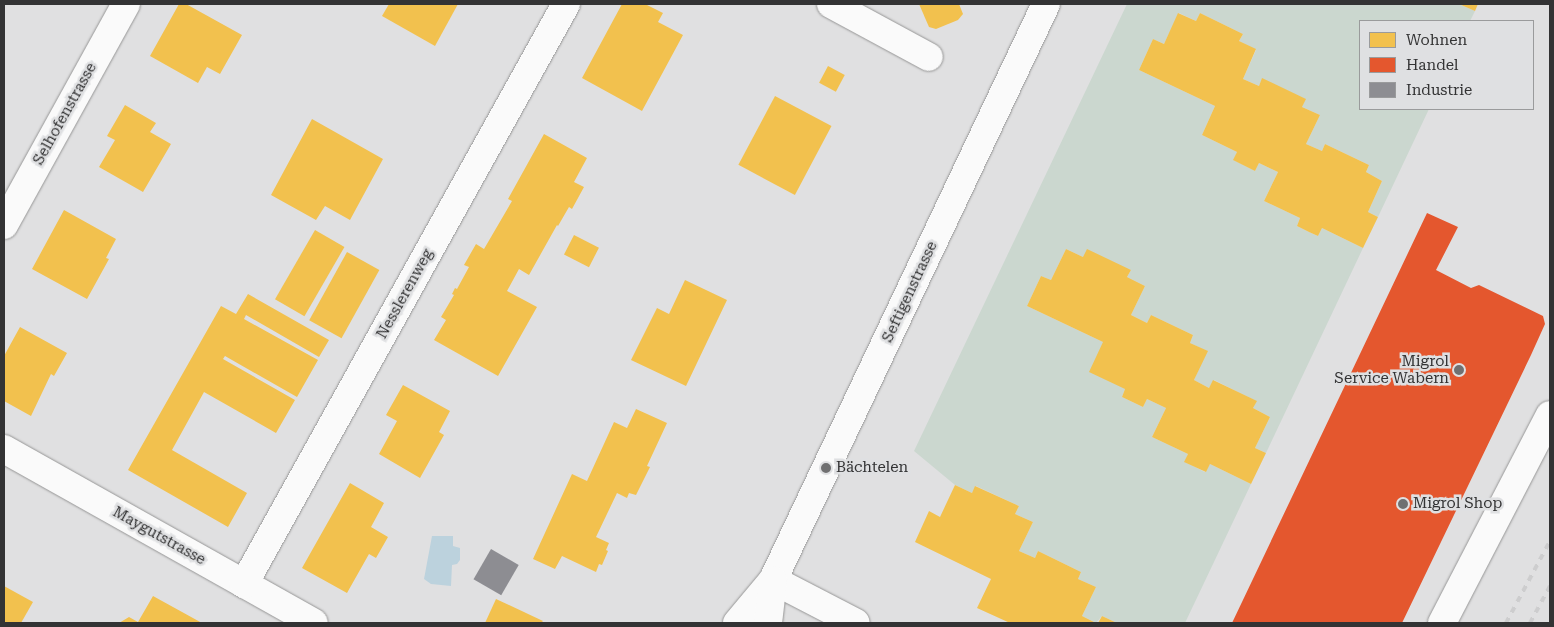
<!DOCTYPE html>
<meta charset="utf-8">
<style>
body{margin:0}
#map{position:relative;width:1554px;height:627px;overflow:hidden;background:#e0e0e1;font-family:"Roboto Serif",serif}
div>[style]{position:absolute}
[style*='--x']{left:calc(var(--x)*1px);top:calc(var(--y)*1px);width:calc(var(--w)*1px);rotate:calc(var(--a)*1deg)}
.green>*{inset:0;background:#cbd7cf}
.water>*{inset:0;background:#bcd2dd}
.homes>*{inset:0;background:#f2c14e;transform-origin:0 0}
.shops>*{inset:0;background:#e4572e}
.industry>*{inset:0;background:#8d8d92;transform-origin:0 0}
.roads{filter:drop-shadow(0 0 1px #969696) drop-shadow(0 0 1px #969696)}
.minor>*{height:28px;margin:-14px;padding:0 14px;transform-origin:14px;border-radius:14px;background:#fafafa}
.tertiary>*{height:28px;margin:-14px;padding:0 14px;transform-origin:14px;border-radius:14px;background:#fafafa}
.secondary>*{height:28px;margin:-14px;padding:0 14px;transform-origin:14px;border-radius:14px;background:#fafafa}
.rail>*{height:4px;margin-top:-2px;transform-origin:0;background:repeating-linear-gradient(90deg,#cdcdce 0 6px,transparent 0 12px)}
.dots>*{width:14px;height:14px;translate:-50% -50%;box-sizing:border-box;border:2px solid #dfe0e2;border-radius:50%}
span{translate:-50% -50%;white-space:nowrap;text-align:center;line-height:1.15;-webkit-text-stroke:5px #dfe0e2;paint-order:stroke}
.street-label{font-size:15px;color:#333334}
.poi-label{font-size:15px;color:#333334}
.right{translate:-100% -50%;text-align:right}
.left{translate:0 -50%;text-align:left}
.frame{position:absolute;inset:0;border:5px solid #333334;pointer-events:none}
.legend{position:absolute;left:1359px;top:20px;width:175px;height:90px;box-sizing:border-box;background:#dfe0e2;border:1px solid #9a9b9c;margin:0;padding:6px 9px;list-style:none;font-size:15px;color:#333334}
.legend li{display:flex;align-items:center;gap:10px;height:25px}
.legend b{width:25px;border:1px solid #9a9b9c}
</style>
<div id="map">
<div class="green">
<div style="clip-path:polygon(1127px 4px,1459px 4px,1475px 11px,1470px 21px,1360px 21px,1360px 109px,1429px 109px,1378px 217px,1368px 212px,1382px 181px,1366px 172px,1369px 165px,1325px 144px,1322px 151px,1306px 144px,1320px 115px,1302px 107px,1305px 99px,1262px 79px,1259px 86px,1243px 79px,1256px 50px,1239px 41px,1243px 34px,1200px 13px,1196px 21px,1179px 13px,1164px 44px,1153px 39px,1139px 70px,1215px 106px,1202px 135px,1237px 152px,1234px 160px,1255px 171px,1259px 163px,1278px 172px,1264px 201px,1300px 218px,1297px 226px,1309px 232px,1318px 236px,1322px 228px,1363px 248px,1266px 453px,1255px 448px,1270px 417px,1253px 408px,1256px 401px,1214px 380px,1209px 388px,1194px 380px,1207px 351px,1190px 343px,1193px 335px,1151px 315px,1147px 323px,1131px 315px,1145px 286px,1127px 277px,1131px 270px,1083px 257px,1066px 249px,1051px 280px,1041px 276px,1027px 306px,1103px 342px,1125px 389px,1122px 397px,1143px 407px,1147px 399px,1166px 408px,1152px 437px,1188px 454px,1185px 462px,1205px 472px,1210px 464px,1251px 484px,1185px 623px,1117px 623px,1102px 616px,1096px 623px,1082px 616px,1096px 587px,1078px 579px,1081px 572px,1038px 551px,1035px 558px,1019px 551px,1033px 522px,1015px 514px,1019px 506px,976px 486px,972px 493px,955px 485px,914px 451px)"></div>
</div>
<div class="water">
<div style="clip-path:polygon(432px 536px,453px 536px,453px 546px,460px 548px,460px 560px,457px 564px,452px 565px,451px 586px,431px 584px,424px 579px)"></div>
</div>
<div class="homes">
<div style="clip-path:polygon(179px 4px,186px 4px,242px 35px,220px 74px,207px 67px,198px 83px,150px 56px)"></div>
<div style="clip-path:polygon(389px 4px,458px 4px,435px 46px,382px 16px)"></div>
<div style="clip-path:polygon(622px 4px,645px 4px,663px 13px,658px 22px,683px 35px,642px 111px,582px 78px)"></div>
<div style="clip-path:polygon(919px 4px,959px 4px,963px 14px,958px 20px,936px 29px,929px 27px)"></div>
<div style="clip-path:polygon(1459px 4px,1478px 4px,1475px 11px)"></div>
<div style="clip-path:polygon(1178px 13px,1196px 21px,1200px 13px,1243px 34px,1239px 41px,1256px 49px,1243px 79px,1259px 86px,1262px 78px,1306px 99px,1302px 107px,1320px 115px,1306px 144px,1322px 151px,1325px 144px,1369px 165px,1366px 172px,1382px 181px,1368px 212px,1378px 217px,1363px 248px,1322px 228px,1318px 236px,1309px 232px,1297px 226px,1300px 218px,1264px 201px,1278px 172px,1259px 163px,1255px 171px,1233px 160px,1237px 152px,1202px 135px,1215px 106px,1139px 70px,1153px 39px,1164px 44px)"></div>
<div style="left:828px;top:66px;width:19px;height:19px;rotate:28deg"></div>
<div style="left:775px;top:96px;width:64px;height:78px;rotate:28deg"></div>
<div style="clip-path:polygon(125px 105px,156px 123px,150px 132px,171px 144px,143px 192px,99px 167px,115px 140px,107px 136px)"></div>
<div style="clip-path:polygon(312px 119px,383px 159px,350px 220px,325px 206px,316px 220px,271px 195px)"></div>
<div style="clip-path:polygon(544px 134px,587px 158px,574px 182px,584px 187px,572px 209px,569px 207px,558px 226px,557px 225px,529px 275px,519px 269px,507px 291px,537px 307px,498px 376px,434px 340px,446px 320px,441px 317px,454px 295px,452px 294px,455px 288px,457px 289px,469px 267px,464px 265px,476px 244px,484px 249px,512px 201px,508px 199px)"></div>
<div style="clip-path:polygon(64px 210px,116px 239px,106px 258px,109px 259px,87px 299px,32px 269px)"></div>
<div style="left:315px;top:230px;width:34px;height:80px;rotate:30deg"></div>
<div style="left:574px;top:235px;width:28px;height:22px;rotate:27deg"></div>
<div style="clip-path:polygon(1066px 249px,1083px 257px,1087px 249px,1131px 270px,1127px 277px,1145px 286px,1131px 315px,1147px 323px,1151px 315px,1193px 335px,1190px 343px,1208px 351px,1194px 380px,1209px 388px,1213px 380px,1257px 401px,1253px 408px,1270px 417px,1255px 448px,1266px 453px,1251px 484px,1210px 464px,1206px 472px,1184px 462px,1188px 454px,1152px 437px,1166px 408px,1147px 399px,1143px 407px,1122px 397px,1125px 389px,1089px 372px,1103px 342px,1027px 306px,1041px 276px,1051px 280px)"></div>
<div style="left:347px;top:252px;width:37px;height:78px;rotate:29deg"></div>
<div style="clip-path:polygon(685px 280px,727px 300px,686px 386px,631px 360px,657px 308px,669px 314px)"></div>
<div style="clip-path:polygon(248px 294px,329px 340px,319px 357px,246px 315px,244px 319px,318px 360px,297px 397px,225px 356px,223px 359px,295px 400px,276px 433px,204px 392px,172px 450px,247px 493px,228px 527px,128px 470px,221px 306px,236px 314px)"></div>
<div style="clip-path:polygon(20px 327px,67px 353px,54px 376px,51px 374px,31px 416px,4px 401px,4px 356px)"></div>
<div style="clip-path:polygon(403px 385px,450px 411px,439px 432px,444px 435px,420px 478px,379px 454px,397px 421px,386px 415px)"></div>
<div style="clip-path:polygon(636px 409px,667px 423px,647px 466px,650px 467px,636px 495px,629px 493px,627px 498px,617px 493px,596px 537px,609px 543px,606px 550px,608px 551px,602px 565px,599px 564px,596px 572px,562px 556px,555px 569px,533px 559px,572px 474px,587px 481px,614px 422px,627px 428px)"></div>
<div style="clip-path:polygon(350px 483px,384px 503px,371px 527px,388px 537px,376px 558px,369px 554px,347px 593px,302px 568px)"></div>
<div style="clip-path:polygon(955px 485px,972px 493px,975px 486px,1019px 506px,1015px 514px,1033px 522px,1019px 551px,1035px 558px,1038px 551px,1081px 572px,1078px 579px,1096px 587px,1082px 616px,1096px 623px,1010px 623px,977px 608px,991px 579px,915px 542px,929px 511px,940px 517px)"></div>
<div style="clip-path:polygon(4px 586px,33px 602px,21px 623px,4px 623px)"></div>
<div style="clip-path:polygon(153px 596px,202px 623px,119px 623px,129px 617px,138px 622px)"></div>
<div style="clip-path:polygon(496px 599px,543px 621px,541px 623px,485px 623px)"></div>
<div style="clip-path:polygon(1102px 616px,1117px 623px,1098px 623px)"></div>
</div>
<div class="shops">
<div style="clip-path:polygon(1427px 213px,1458px 227px,1436px 270px,1471px 288px,1479px 285px,1543px 316px,1545px 324px,1531px 355px,1402px 623px,1232px 623px)"></div>
</div>
<div class="industry">
<div style="left:491px;top:549px;width:32px;height:35px;rotate:30deg"></div>
</div>
<div class="roads">
<div class="minor">
<div style="--x:831;--y:4;--w:111;--a:28.4"></div>
<div style="--x:4;--y:225;--w:252;--a:-61.1"></div>
<div style="--x:4;--y:449;--w:355;--a:29.3"></div>
<div style="--x:244;--y:584;--w:663;--a:-60.96"></div>
</div>
<div class="tertiary">
<div style="--x:773;--y:580;--w:93;--a:27.4"></div>
<div style="--x:1442;--y:623;--w:234;--a:-62.6"></div>
</div>
<div class="secondary">
<div style="--x:737;--y:623;--w:56;--a:-50.1"></div>
<div style="--x:773;--y:580;--w:637;--a:-64.64"></div>
<div style="--x:768;--y:623;--w:43;--a:-83.4"></div>
</div>
</div>
<div class="rail">
<div style="--x:1506;--y:623;--w:93;--a:-61.8"></div>
<div style="--x:1530;--y:623;--w:42;--a:-61.6"></div>
</div>
<div class="dots">
<div style="left:1459px;top:370px;background:#707071"></div>
<div style="left:826px;top:468px;background:#707071"></div>
<div style="left:1403px;top:504px;background:#707071"></div>
</div>
<div class="street-label">
<span style="left:65px;top:114px;rotate:-61deg">Selhofenstrasse</span>
<span style="left:910px;top:292px;rotate:-65deg">Seftigenstrasse</span>
<span style="left:405px;top:294px;rotate:-61deg">Nesslerenweg</span>
<span style="left:159px;top:536px;rotate:29deg">Maygutstrasse</span>
</div>
<div class="poi-label">
<span class="right" style="left:1449px;top:370px">Migrol<br>Service Wabern</span>
<span class="left" style="left:836px;top:468px">Bächtelen</span>
<span class="left" style="left:1413px;top:504px">Migrol Shop</span>
</div>
<div class="frame"></div>
<ul class="legend">
<li><b style="height:14px;background:#f2c14e"></b>Wohnen</li>
<li><b style="height:14px;background:#e4572e"></b>Handel</li>
<li><b style="height:14px;background:#8d8d92"></b>Industrie</li>
</ul>
</div>
